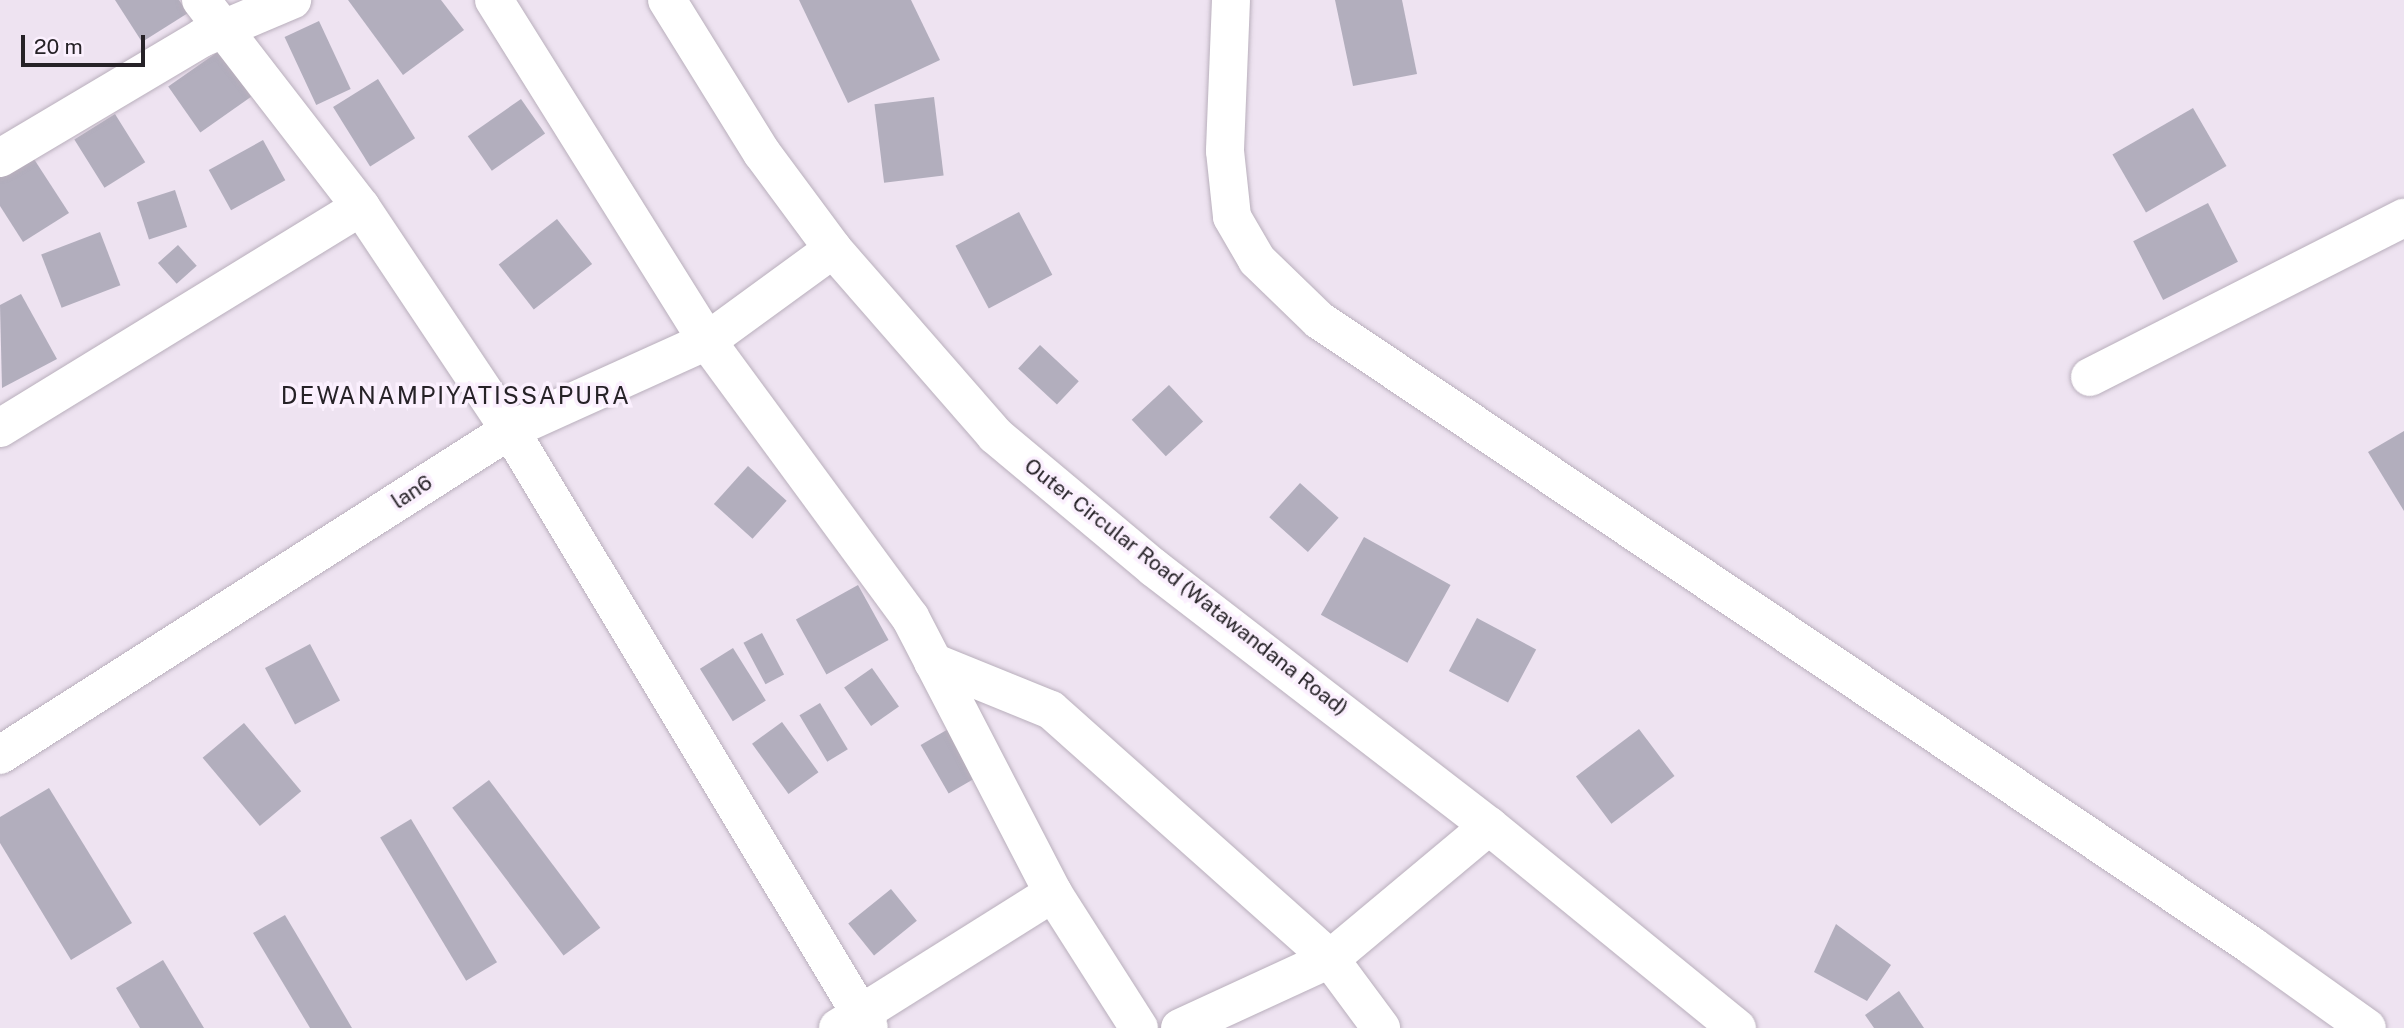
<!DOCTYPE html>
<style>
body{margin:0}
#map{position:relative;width:2404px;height:1028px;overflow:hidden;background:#eee3f1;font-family:"Public Sans",sans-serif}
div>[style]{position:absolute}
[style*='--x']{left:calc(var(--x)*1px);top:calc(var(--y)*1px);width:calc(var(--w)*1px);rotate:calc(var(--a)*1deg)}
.building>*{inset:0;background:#b2aebd;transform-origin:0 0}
.roads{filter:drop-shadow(0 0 2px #b9afbc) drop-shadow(0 0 2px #b9afbc)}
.minor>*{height:38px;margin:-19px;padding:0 19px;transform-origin:19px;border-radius:19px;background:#fff}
.secondary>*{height:38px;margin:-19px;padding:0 19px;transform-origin:19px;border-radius:19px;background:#fff}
span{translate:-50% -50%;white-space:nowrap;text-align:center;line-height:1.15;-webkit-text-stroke:7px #fbf0fe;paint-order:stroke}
.street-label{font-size:21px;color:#262227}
.quarter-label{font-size:24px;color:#262227;letter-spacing:2px}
.scale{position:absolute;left:21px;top:35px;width:124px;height:32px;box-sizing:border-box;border:4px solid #262227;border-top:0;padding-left:9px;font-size:21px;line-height:24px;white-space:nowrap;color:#262227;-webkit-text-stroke:5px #fbf0fe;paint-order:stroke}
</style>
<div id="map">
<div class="building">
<div style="clip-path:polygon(115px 0,179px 0,188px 13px,142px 42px)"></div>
<div style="clip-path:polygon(348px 0,441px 0,464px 30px,403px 75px)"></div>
<div style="clip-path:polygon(799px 0,911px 0,940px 60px,848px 103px)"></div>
<div style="clip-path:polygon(1335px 0,1402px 0,1417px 74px,1353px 86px)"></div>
<div style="left:319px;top:21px;width:75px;height:38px;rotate:65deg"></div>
<div style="left:219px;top:51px;width:56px;height:62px;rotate:55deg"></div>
<div style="left:378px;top:79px;width:70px;height:53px;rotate:58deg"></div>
<div style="left:934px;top:97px;width:79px;height:60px;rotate:83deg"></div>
<div style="left:521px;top:99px;width:42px;height:65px;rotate:55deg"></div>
<div style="left:2193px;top:108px;width:67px;height:93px;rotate:60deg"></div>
<div style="left:115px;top:114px;width:57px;height:48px;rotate:58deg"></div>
<div style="left:263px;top:140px;width:46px;height:62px;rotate:61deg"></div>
<div style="clip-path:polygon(32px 156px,69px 213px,23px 242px,0 206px,0 176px)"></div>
<div style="left:175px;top:190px;width:39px;height:40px;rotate:72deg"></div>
<div style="left:2208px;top:203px;width:66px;height:84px;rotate:63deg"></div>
<div style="left:1019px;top:212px;width:71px;height:72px;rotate:62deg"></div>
<div style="left:557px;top:219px;width:57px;height:74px;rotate:52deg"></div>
<div style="left:100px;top:232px;width:57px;height:63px;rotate:69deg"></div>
<div style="left:178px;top:245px;width:28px;height:27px;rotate:48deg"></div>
<div style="clip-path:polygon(21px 294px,57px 359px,2px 388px,0 305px)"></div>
<div style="left:1040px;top:345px;width:53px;height:32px;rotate:43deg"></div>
<div style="left:1169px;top:385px;width:50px;height:51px;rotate:47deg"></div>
<div style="clip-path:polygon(2404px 431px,2404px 511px,2368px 452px)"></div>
<div style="left:748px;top:466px;width:52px;height:51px;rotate:42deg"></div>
<div style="left:1300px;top:483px;width:52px;height:46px;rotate:42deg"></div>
<div style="left:1364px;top:537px;width:99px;height:89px;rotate:29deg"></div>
<div style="left:858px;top:585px;width:63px;height:71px;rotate:61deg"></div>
<div style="left:1477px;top:618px;width:67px;height:60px;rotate:28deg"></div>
<div style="left:762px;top:633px;width:47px;height:21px;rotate:62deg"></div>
<div style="left:310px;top:644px;width:64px;height:51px;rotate:62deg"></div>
<div style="left:733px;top:648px;width:62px;height:39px;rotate:58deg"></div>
<div style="left:872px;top:668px;width:47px;height:34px;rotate:55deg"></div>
<div style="left:820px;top:703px;width:54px;height:24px;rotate:59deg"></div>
<div style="left:782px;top:722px;width:62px;height:37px;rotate:54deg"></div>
<div style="left:244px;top:723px;width:89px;height:54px;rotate:50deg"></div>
<div style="left:957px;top:724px;width:56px;height:42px;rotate:60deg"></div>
<div style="left:1639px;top:729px;width:59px;height:79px;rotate:53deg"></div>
<div style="left:489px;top:780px;width:185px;height:46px;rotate:53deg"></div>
<div style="clip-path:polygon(49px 788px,132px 923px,71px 960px,0 843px,0 817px)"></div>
<div style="left:411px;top:819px;width:167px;height:36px;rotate:59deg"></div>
<div style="left:891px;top:889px;width:41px;height:55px;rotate:51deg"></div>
<div style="clip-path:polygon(285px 915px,352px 1028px,310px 1028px,253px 933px)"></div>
<div style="clip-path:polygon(1836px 924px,1891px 965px,1867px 1001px,1814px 972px)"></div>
<div style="clip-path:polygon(163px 960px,204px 1028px,140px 1028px,116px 988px)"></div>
<div style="clip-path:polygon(1899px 991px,1924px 1028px,1874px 1028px,1865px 1015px)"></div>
</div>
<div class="roads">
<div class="minor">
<div style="--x:201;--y:0;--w:262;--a:52.3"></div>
<div style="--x:494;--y:0;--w:402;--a:58"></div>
<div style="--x:707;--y:341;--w:343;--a:53.7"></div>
<div style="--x:910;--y:617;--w:311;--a:62.6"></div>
<div style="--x:1053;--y:893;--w:160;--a:57.5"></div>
<div style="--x:1231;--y:0;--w:151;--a:92.3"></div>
<div style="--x:1225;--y:151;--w:66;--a:83.9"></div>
<div style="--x:1232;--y:217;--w:50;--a:59.8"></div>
<div style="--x:1257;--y:260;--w:86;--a:44.1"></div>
<div style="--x:1319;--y:320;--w:1124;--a:33.86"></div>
<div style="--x:2252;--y:946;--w:141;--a:35.5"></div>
<div style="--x:0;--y:158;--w:235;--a:-30.7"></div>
<div style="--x:202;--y:38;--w:98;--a:-22.9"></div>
<div style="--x:2090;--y:377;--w:352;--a:-26.9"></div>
<div style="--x:0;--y:428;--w:423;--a:-31.5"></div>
<div style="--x:361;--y:207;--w:268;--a:56.3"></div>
<div style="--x:510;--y:430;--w:697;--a:59.02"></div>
<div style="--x:933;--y:662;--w:127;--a:22.1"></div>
<div style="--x:1051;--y:710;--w:374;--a:41.7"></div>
<div style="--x:1330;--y:959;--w:86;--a:53.5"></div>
<div style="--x:0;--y:755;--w:605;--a:-32.51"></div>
<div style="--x:510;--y:430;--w:216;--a:-24.3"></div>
<div style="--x:707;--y:341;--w:156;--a:-36.1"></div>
<div style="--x:838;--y:1028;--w:254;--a:-32.1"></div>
<div style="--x:1180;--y:1028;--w:165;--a:-24.7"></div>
<div style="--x:1330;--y:959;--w:207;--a:-39.9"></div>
</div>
<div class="secondary">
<div style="--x:667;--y:0;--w:180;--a:58.2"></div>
<div style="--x:762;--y:153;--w:119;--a:53.5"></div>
<div style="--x:833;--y:249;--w:247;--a:48.9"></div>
<div style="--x:995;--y:435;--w:207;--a:39.9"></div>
<div style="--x:1154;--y:568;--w:423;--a:37.6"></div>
<div style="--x:1489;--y:826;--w:320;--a:39.2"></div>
</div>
</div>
<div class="street-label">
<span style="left:412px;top:492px;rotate:-33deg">lan6</span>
<span style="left:1186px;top:587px;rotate:38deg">Outer Circular Road (Watawandana Road)</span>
</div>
<div class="quarter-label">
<span style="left:456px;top:396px">DEWANAMPIYATISSAPURA</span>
</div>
<div class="scale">20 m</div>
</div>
